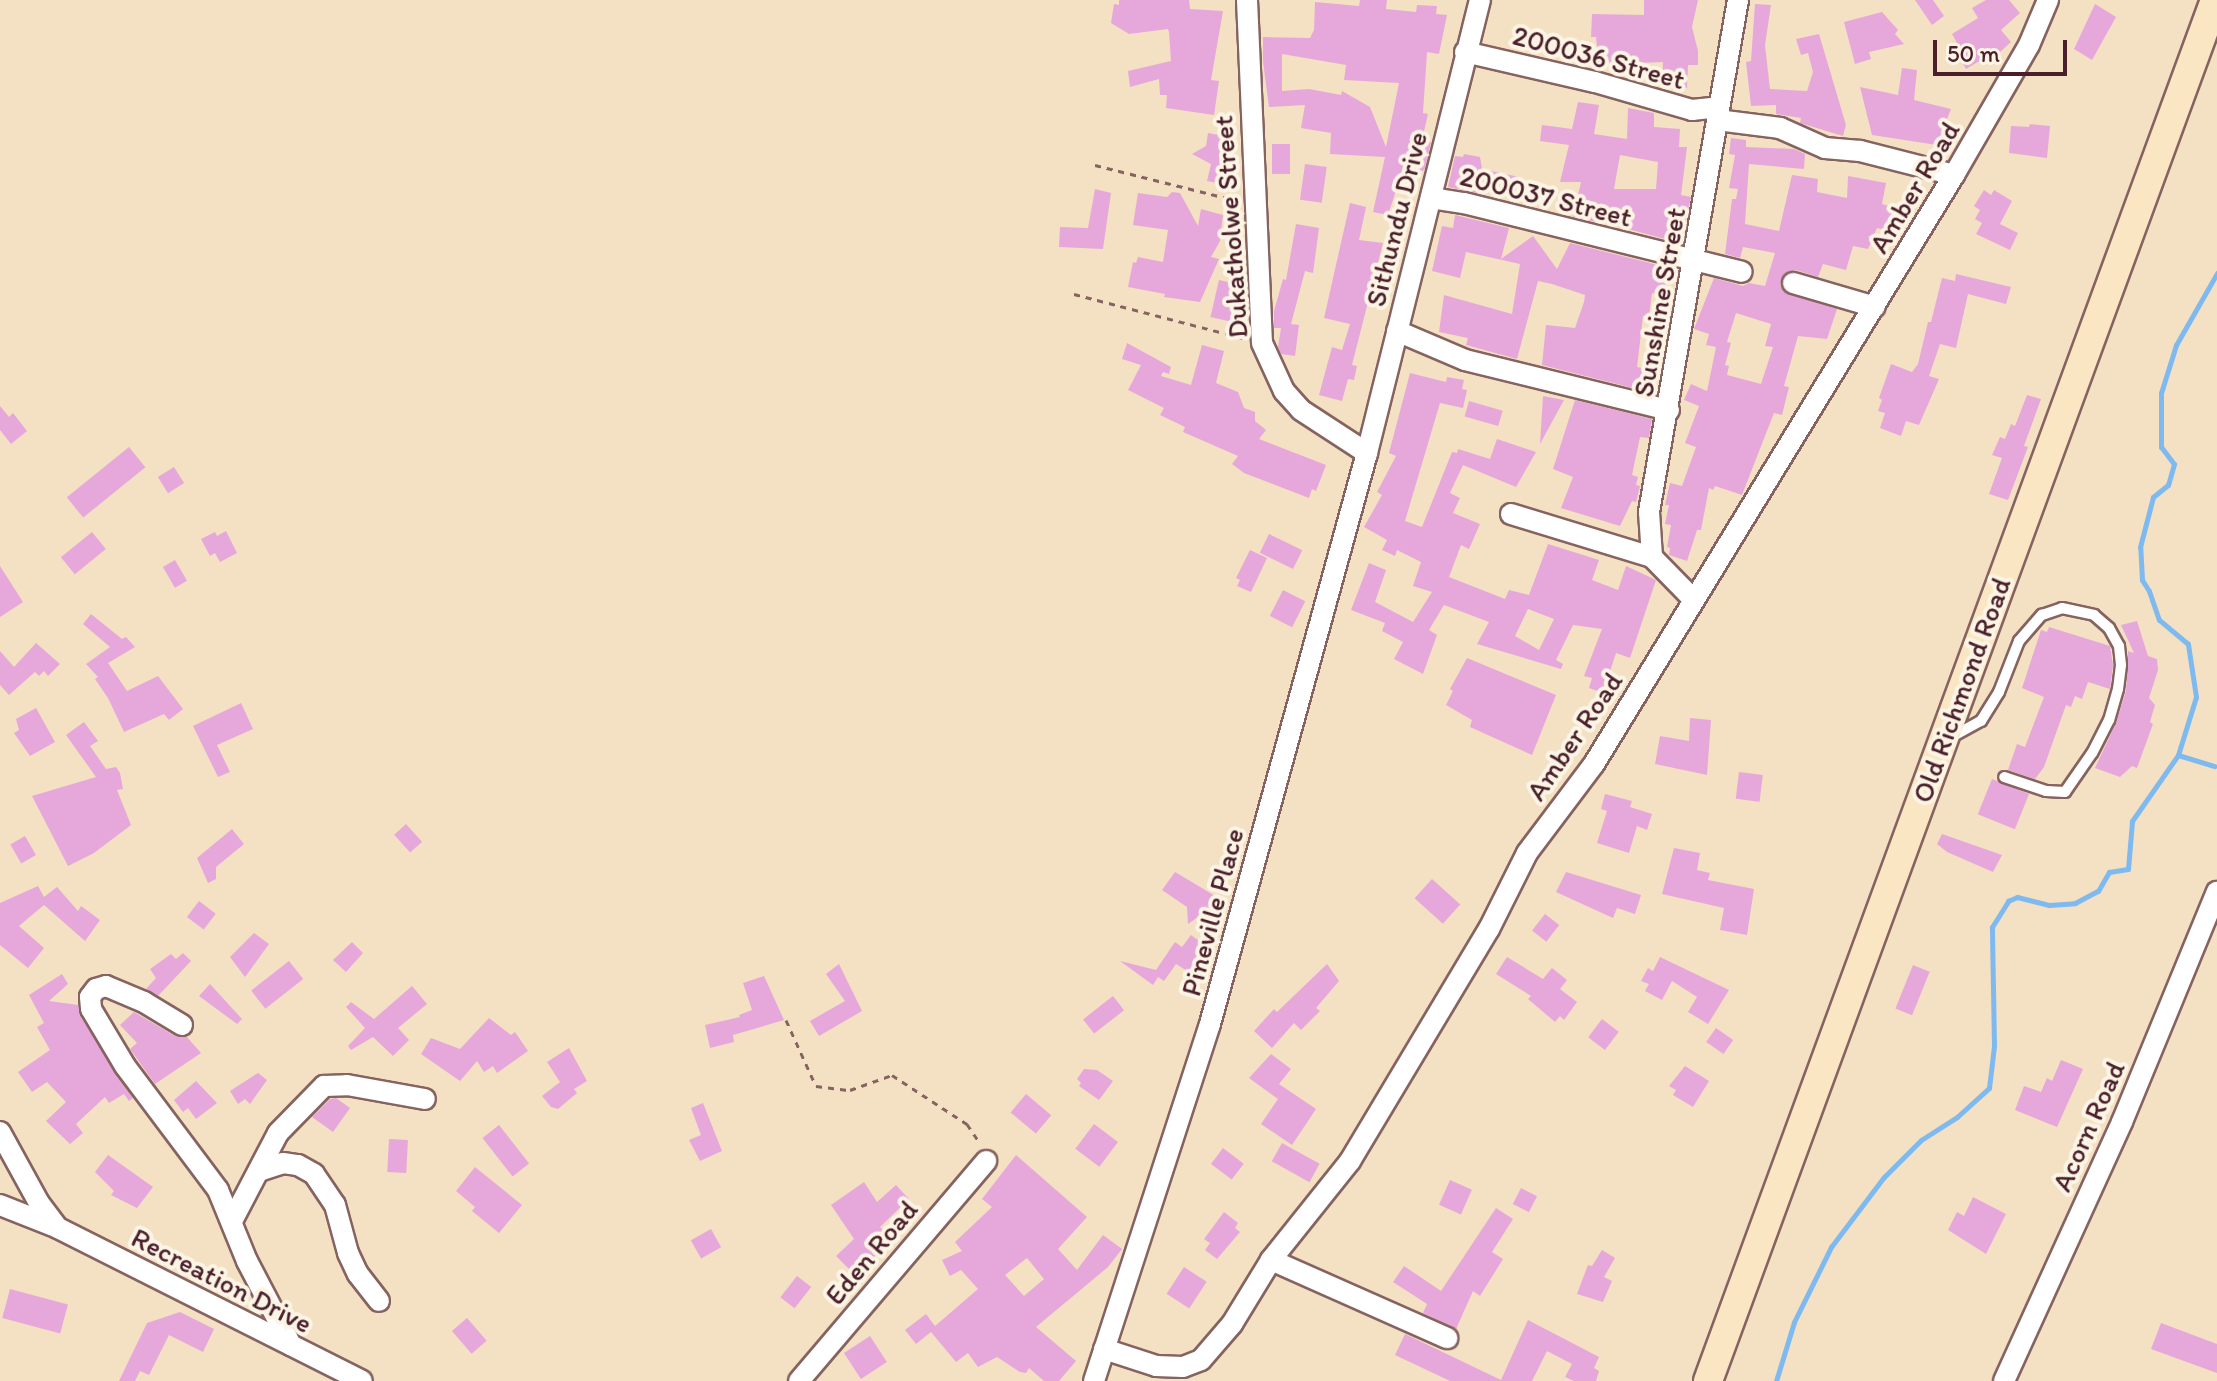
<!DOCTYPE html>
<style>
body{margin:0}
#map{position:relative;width:2217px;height:1381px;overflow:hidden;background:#f4e0c3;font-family:Itim,sans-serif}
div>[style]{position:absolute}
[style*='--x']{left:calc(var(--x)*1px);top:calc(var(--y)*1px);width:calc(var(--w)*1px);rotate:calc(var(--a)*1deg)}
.stream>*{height:5px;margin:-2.5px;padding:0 2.5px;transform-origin:2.5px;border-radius:2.5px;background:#7ebaf0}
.building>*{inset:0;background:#e6a8db;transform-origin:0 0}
.path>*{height:3px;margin-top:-1.5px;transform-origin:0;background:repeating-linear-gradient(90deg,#866360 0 6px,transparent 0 12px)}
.roads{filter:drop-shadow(2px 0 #866360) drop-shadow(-2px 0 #866360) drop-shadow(0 2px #866360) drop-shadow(0 -2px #866360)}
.lane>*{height:10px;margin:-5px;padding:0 5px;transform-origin:5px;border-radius:5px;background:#fff}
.street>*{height:20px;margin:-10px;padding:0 10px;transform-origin:10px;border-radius:10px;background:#fff}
.secondary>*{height:28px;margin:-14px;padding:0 14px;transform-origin:14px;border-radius:14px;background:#fbe6c3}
span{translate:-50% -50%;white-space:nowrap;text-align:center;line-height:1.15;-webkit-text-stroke:8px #fcf5e5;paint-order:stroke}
.street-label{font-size:28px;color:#4a1f2b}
.scale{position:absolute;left:1933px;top:40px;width:134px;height:36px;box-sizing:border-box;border:4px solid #4a1f2b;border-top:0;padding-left:10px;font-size:24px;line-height:28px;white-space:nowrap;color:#4a1f2b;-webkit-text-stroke:6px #fcf5e5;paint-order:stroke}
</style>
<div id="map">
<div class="stream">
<div style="--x:2178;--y:755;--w:38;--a:17"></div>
<div style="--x:1776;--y:1381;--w:62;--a:-73"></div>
<div style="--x:1794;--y:1322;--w:84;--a:-63.7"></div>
<div style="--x:1831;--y:1247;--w:88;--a:-52.9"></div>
<div style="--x:1884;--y:1177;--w:52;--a:-45"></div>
<div style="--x:1921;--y:1140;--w:43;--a:-32.6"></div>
<div style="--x:1957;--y:1117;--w:43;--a:-42.2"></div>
<div style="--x:1989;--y:1088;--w:42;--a:-83.2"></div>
<div style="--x:1994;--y:1046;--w:119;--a:-91"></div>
<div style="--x:1992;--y:927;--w:31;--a:-58"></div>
<div style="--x:2008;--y:901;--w:10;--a:-24"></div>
<div style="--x:2017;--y:897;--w:33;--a:14"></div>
<div style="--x:2049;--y:905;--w:26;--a:-4"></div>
<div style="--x:2075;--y:903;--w:26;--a:-28"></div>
<div style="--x:2098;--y:891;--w:22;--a:-60"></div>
<div style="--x:2109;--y:872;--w:19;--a:-9"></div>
<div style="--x:2128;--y:869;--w:48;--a:-85.2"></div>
<div style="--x:2132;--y:821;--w:80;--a:-55.1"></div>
<div style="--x:2178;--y:755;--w:61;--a:-72.8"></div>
<div style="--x:2196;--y:697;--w:54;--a:-98.6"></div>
<div style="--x:2188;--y:644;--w:38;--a:-140"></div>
<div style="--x:2159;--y:620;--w:31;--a:-109"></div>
<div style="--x:2149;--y:591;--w:13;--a:-122"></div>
<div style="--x:2142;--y:580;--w:33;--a:-93"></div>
<div style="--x:2140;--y:547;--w:52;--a:-75.4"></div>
<div style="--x:2153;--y:497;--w:19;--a:-39"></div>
<div style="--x:2168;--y:485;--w:22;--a:-74"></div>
<div style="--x:2174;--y:464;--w:21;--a:-127"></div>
<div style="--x:2161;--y:447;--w:54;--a:-90"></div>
<div style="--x:2161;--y:393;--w:50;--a:-72.6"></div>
<div style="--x:2176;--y:345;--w:83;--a:-60.3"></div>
</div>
<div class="building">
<div style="clip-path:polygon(1119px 0,1189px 0,1190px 9px,1223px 11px,1211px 80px,1219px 81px,1214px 115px,1166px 108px,1167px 95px,1160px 95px,1159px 79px,1130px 87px,1128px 71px,1171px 61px,1169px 32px,1168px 29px,1129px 34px,1111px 23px,1114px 4px,1119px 5px)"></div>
<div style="clip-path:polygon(evenodd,1360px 0,1387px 0,1386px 9px,1416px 12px,1417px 5px,1437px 6px,1436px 14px,1447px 15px,1439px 54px,1427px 52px,1423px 113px,1428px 114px,1422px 140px,1431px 142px,1425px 168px,1423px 171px,1404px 166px,1388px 215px,1373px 212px,1385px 157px,1330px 154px,1331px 133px,1301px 128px,1305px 105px,1269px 107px,1263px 62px,1263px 37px,1310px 38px,1314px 30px,1315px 2px,1359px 6px,1360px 0,1282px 54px,1346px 65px,1344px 80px,1399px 83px,1386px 147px,1370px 107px,1342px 91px,1341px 95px,1309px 89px,1282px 91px,1282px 54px)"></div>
<div style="clip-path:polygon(1644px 0,1698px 0,1692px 27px,1698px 51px,1698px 65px,1688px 65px,1687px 88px,1662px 87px,1663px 62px,1638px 63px,1638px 58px,1599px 64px,1596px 37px,1591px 37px,1592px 14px,1644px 15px)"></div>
<div style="clip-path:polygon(1915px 0,1933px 0,1944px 16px,1932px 25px)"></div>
<div style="clip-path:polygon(1986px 0,2009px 0,2020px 13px,2001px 30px,2011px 42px,2000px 52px,1998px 50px,1966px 69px,1952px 45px,1957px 43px,1952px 34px,1978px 18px,1972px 8px)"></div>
<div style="clip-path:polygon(1755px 4px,1771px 5px,1765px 45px,1770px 89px,1807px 91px,1813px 72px,1808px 53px,1801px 55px,1796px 39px,1819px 34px,1846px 125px,1843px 136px,1800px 123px,1801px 118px,1776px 114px,1776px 105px,1751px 106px,1746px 62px,1751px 61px)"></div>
<div style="clip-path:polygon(2095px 4px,2116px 17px,2092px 60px,2074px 49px)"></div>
<div style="clip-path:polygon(1882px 12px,1898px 30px,1895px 34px,1904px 44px,1869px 52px,1871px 59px,1855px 64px,1844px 22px)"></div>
<div style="clip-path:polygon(1902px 68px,1917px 70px,1914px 100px,1951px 109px,1937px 145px,1872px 135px,1860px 87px,1898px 95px)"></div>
<div style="clip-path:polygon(evenodd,1578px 102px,1599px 105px,1594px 134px,1627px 139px,1628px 108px,1654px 113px,1654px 127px,1680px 129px,1679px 147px,1687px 147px,1681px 195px,1691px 197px,1683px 232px,1672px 229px,1669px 240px,1628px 229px,1631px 213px,1599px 213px,1596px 222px,1573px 217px,1581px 182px,1560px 182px,1569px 145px,1540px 141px,1542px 125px,1572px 129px,1578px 102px,1620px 155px,1658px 162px,1656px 189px,1614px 189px,1620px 155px)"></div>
<div style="clip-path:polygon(2030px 124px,2050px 126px,2047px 158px,2009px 153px,2011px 126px,2029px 127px)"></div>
<div style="clip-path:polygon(1208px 133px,1224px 136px,1220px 154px,1229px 156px,1223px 184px,1207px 181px,1211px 164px,1192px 154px,1206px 146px)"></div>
<div style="clip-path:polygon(evenodd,1731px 138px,1746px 140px,1746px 147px,1794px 149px,1805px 154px,1804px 169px,1749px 164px,1745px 224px,1779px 231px,1792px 175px,1818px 179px,1817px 192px,1847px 198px,1848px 176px,1886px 183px,1882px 204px,1893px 207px,1891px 217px,1901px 219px,1898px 233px,1877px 228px,1868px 249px,1853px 246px,1846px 270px,1823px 264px,1818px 277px,1796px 270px,1784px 274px,1780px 285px,1784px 292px,1837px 309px,1827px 339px,1798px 336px,1784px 386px,1789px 387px,1782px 415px,1774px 413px,1742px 495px,1715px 486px,1713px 490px,1709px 488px,1701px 530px,1697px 530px,1687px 561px,1669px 555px,1670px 548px,1667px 547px,1671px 525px,1665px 524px,1669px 505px,1665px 505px,1670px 483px,1682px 486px,1696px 447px,1685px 443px,1699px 406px,1684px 400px,1691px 384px,1707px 391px,1716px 347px,1706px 345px,1709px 334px,1694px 329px,1714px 278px,1743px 286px,1749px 283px,1765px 286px,1775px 253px,1743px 247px,1740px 258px,1725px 254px,1732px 199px,1736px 199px,1738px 189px,1729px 188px,1735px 155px,1729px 154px,1731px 138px,1736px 313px,1771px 324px,1765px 346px,1773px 347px,1761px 384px,1727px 375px,1729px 366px,1725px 365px,1731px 343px,1727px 342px,1736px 313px)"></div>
<div style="left:1272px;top:144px;width:18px;height:30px"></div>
<div style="clip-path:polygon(1464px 154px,1480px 157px,1482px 169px,1519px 177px,1516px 192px,1479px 184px,1477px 193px,1448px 187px,1455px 156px,1463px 157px)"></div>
<div style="left:1305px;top:164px;width:22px;height:36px;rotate:8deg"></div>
<div style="clip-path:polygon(1095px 189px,1111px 193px,1103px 249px,1059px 247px,1060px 227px,1088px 228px)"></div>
<div style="clip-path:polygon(1984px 190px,1991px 195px,1994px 190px,2012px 201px,2000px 224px,2018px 233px,2010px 250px,1976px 234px,1982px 223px,1975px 219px,1980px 210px,1974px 206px)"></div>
<div style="clip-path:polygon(1172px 192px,1180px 193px,1198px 226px,1201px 209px,1223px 215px,1220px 241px,1211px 257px,1219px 259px,1200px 302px,1164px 297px,1165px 294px,1128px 287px,1133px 262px,1136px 263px,1138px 257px,1163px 262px,1168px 230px,1133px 225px,1138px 193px,1167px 197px)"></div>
<div style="clip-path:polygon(1350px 203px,1366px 207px,1359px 240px,1383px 243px,1352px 365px,1357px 366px,1354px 380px,1348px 379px,1342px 401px,1319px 395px,1332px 347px,1342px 350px,1350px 324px,1324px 318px)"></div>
<div style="clip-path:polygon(1455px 215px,1509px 228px,1501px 259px,1533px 236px,1557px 269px,1570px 243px,1662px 266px,1660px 281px,1666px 283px,1662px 296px,1652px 293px,1649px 316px,1643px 316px,1638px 359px,1637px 367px,1652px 370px,1649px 385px,1634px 382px,1633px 388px,1542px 365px,1546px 325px,1575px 328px,1584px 302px,1585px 295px,1552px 284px,1538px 281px,1517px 359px,1466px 345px,1468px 338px,1439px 332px,1444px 295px,1512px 314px,1520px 264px,1466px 252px,1460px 278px,1432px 271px,1442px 226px,1453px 228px)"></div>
<div style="clip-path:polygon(1296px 224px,1319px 228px,1313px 273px,1305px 271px,1291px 324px,1299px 325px,1295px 356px,1281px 354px,1278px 347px,1281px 328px,1274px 328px,1274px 311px,1283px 279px,1286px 280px)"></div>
<div style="clip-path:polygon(1956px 274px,2011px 287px,2006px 304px,1968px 294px,1956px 348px,1940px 344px,1929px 376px,1939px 379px,1919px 425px,1906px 421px,1901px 436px,1880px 428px,1885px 413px,1878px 411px,1882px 400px,1879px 398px,1891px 364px,1912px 372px,1918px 364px,1928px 322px,1931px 322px,1942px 278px,1955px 281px)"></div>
<div style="left:1219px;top:280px;width:26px;height:38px;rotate:13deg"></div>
<div style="clip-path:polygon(1127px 343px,1171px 367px,1169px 374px,1163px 372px,1161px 376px,1191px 385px,1202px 345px,1224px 351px,1216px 383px,1238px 392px,1244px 408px,1255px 412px,1255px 421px,1266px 430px,1259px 439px,1326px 465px,1316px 491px,1312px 489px,1309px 498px,1244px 473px,1232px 464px,1238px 456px,1183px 432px,1185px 427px,1160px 415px,1164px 408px,1128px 390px,1141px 365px,1122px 359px)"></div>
<div style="clip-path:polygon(evenodd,1410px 373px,1446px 382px,1447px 377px,1464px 380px,1462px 389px,1467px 390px,1463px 408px,1440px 403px,1405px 521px,1422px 527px,1452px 452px,1457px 453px,1458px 449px,1490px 459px,1497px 439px,1536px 452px,1516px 487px,1463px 465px,1450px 493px,1460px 498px,1453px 513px,1480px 524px,1469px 549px,1461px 545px,1449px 577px,1505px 599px,1509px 590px,1529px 595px,1548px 544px,1599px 560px,1592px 580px,1618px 590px,1626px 566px,1656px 580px,1630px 658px,1616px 653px,1603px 693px,1589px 688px,1592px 678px,1584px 676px,1602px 629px,1573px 625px,1556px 660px,1563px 664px,1561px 669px,1477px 644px,1489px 622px,1444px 605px,1429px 630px,1437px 635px,1423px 674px,1394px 659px,1403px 642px,1382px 631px,1385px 623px,1351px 610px,1369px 563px,1386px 570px,1375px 602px,1413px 622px,1432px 592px,1413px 586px,1421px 562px,1397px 550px,1395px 556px,1382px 550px,1387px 540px,1364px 527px,1382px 495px,1377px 492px,1396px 456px,1389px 453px,1410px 373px,1528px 609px,1554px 619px,1539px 650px,1515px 636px,1528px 609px)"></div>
<div style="clip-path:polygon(2027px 395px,2041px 399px,2024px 446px,2028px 447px,2008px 500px,1989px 494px,2002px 458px,1992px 455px,2000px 437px,2005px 439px,2011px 424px,2015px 426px)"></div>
<div style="clip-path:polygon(1543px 396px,1564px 400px,1540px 444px)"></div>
<div style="clip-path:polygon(1575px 400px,1652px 419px,1649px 438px,1640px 437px,1632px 475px,1638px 477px,1636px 485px,1640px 486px,1636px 502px,1632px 501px,1620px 526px,1561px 508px,1573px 477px,1553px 469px)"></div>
<div style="left:1469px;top:401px;width:35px;height:16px;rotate:16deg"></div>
<div style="clip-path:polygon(0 406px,9px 417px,13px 413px,27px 431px,11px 444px,0 430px)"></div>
<div style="left:129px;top:447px;width:26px;height:80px;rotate:51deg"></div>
<div style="left:174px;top:467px;width:19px;height:19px;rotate:58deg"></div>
<div style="clip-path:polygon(226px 531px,237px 553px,220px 562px,215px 553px,210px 556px,201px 539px,215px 532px,217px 536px)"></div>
<div style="left:92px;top:532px;width:22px;height:40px;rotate:51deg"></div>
<div style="left:1269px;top:534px;width:37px;height:21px;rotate:26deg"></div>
<div style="clip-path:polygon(1250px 550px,1267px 558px,1251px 592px,1237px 586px,1240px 580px,1236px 578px)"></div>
<div style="left:175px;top:560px;width:24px;height:14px;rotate:60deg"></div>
<div style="clip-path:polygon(0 566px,23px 602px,0 617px)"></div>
<div style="left:1283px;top:590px;width:25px;height:29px;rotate:27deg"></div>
<div style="clip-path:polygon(91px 614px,122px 639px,126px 637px,135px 647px,108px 663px,127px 691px,158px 676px,183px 709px,169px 720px,164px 714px,124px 732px,108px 698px,95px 679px,98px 677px,86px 664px,110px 647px,83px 624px)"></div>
<div style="clip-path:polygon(2137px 621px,2148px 656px,2157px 659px,2158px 670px,2149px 698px,2155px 705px,2150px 722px,2153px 724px,2137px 768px,2132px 766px,2120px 777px,2095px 768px,2116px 723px,2126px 691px,2128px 651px,2134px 653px,2121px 625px)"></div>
<div style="clip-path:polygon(2049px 627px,2110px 646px,2113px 665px,2110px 689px,2088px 682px,2082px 699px,2075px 696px,2071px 707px,2066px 705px,2044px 767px,2035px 779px,2008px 770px,2017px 744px,2025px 747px,2044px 697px,2022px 688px,2041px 630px,2047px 632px)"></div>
<div style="clip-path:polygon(36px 643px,60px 664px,48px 676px,44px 671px,39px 676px,35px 672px,9px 695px,0 685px,0 651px,14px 667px)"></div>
<div style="clip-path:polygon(1467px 658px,1556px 695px,1532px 755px,1470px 727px,1472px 720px,1446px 705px,1453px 691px,1450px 689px)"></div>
<div style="clip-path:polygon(241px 703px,253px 729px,217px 745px,230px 772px,218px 777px,193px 726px)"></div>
<div style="clip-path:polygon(36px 708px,55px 742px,30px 756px,14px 733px,19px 730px,16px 719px)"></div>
<div style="clip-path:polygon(1690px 718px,1711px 720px,1707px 775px,1655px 764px,1660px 736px,1689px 741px)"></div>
<div style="clip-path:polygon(84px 722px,98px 741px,90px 746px,106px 769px,116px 767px,120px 773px,123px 789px,117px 790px,131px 825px,94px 853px,68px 866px,32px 796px,96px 777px,66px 735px)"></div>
<div style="left:1739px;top:772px;width:24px;height:27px;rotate:7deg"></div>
<div style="left:1992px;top:779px;width:40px;height:38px;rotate:22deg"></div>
<div style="clip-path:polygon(1605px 794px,1632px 801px,1630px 807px,1652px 814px,1647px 830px,1637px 826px,1629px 853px,1597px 843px,1607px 811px,1601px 809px)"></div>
<div style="left:406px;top:824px;width:24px;height:16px;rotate:48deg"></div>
<div style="clip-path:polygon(232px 829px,244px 844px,216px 867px,216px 879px,208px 883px,197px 858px)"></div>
<div style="clip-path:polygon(1942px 834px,2002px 855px,1993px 872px,1947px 852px,1937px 844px)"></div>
<div style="left:25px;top:836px;width:22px;height:17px;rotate:60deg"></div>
<div style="clip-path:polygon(1674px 848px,1700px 853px,1697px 870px,1710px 873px,1708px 880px,1754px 889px,1747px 935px,1720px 930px,1724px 908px,1662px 894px)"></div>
<div style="clip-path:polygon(1175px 872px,1222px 900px,1211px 916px,1205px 912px,1188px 924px,1187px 907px,1162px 890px)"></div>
<div style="clip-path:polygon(1566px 872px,1641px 895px,1635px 914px,1617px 908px,1613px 918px,1556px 892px)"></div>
<div style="left:1432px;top:879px;width:38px;height:26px;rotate:42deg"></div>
<div style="clip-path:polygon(38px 886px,44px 897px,57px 887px,78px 911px,81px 906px,100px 920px,85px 941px,44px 905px,19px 926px,44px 948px,28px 968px,0 945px,0 903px)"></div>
<div style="left:199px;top:901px;width:21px;height:20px;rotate:37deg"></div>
<div style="left:1545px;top:914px;width:18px;height:21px;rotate:38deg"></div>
<div style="clip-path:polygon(254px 933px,269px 944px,245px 977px,230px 957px)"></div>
<div style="clip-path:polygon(1191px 935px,1206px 946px,1189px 972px,1176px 964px,1164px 981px,1158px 977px,1153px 985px,1120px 961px,1156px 970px,1175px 942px,1182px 947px)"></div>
<div style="clip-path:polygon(352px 942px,363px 953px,346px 972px,333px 960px)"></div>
<div style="clip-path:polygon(183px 953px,191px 961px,158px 996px,146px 989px,156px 978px,150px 969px,171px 954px,176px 959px)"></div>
<div style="clip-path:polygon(1507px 957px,1543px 979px,1552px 968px,1567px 980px,1560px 989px,1577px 1002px,1564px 1020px,1560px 1016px,1555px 1022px,1528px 999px,1531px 996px,1496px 974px)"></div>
<div style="clip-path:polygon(1660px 957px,1729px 990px,1708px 1024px,1688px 1012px,1697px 997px,1672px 981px,1662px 1000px,1645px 991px,1649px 984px,1641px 981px,1648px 968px,1653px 971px)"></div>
<div style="left:289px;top:961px;width:23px;height:48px;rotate:52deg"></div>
<div style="clip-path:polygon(839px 964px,862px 1011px,819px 1036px,810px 1021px,845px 1001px,826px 974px)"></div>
<div style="clip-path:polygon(1327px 964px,1339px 981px,1316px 1008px,1320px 1011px,1301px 1030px,1294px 1023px,1272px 1048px,1254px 1031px,1274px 1009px,1277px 1012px)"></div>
<div style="left:1913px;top:965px;width:18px;height:47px;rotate:22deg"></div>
<div style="clip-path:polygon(62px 974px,68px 984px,49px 1001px,78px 1005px,80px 1016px,133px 1098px,129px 1101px,124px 1094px,109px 1103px,105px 1097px,76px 1124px,83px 1133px,70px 1144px,46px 1121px,66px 1102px,47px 1082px,32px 1092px,18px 1072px,50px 1050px,37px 1027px,44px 1023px,29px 995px)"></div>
<div style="clip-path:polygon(764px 976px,784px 1020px,733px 1035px,734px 1042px,710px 1048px,705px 1025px,740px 1017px,739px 1015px,752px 1010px,743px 983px)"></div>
<div style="clip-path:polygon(210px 984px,242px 1019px,237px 1024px,199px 996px)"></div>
<div style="clip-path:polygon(412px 986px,427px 1004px,398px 1028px,409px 1040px,393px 1056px,373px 1037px,351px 1050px,348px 1046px,365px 1028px,346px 1007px,351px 1002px,374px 1019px)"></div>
<div style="left:1113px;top:996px;width:18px;height:38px;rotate:52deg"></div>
<div style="clip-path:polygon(134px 1012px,175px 1036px,187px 1037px,201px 1053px,155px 1084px,130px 1049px,137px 1043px,120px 1025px)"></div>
<div style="clip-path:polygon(489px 1018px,511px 1035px,515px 1032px,528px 1051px,497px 1073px,493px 1066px,484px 1072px,477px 1061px,460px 1081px,421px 1054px,431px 1038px,460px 1049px)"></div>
<div style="left:1602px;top:1019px;width:21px;height:23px;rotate:37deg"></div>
<div style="left:1716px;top:1028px;width:21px;height:17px;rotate:35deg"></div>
<div style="clip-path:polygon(569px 1048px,587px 1081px,574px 1089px,577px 1093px,558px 1109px,551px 1107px,542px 1096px,560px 1082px,547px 1062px)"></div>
<div style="clip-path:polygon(1271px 1054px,1291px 1069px,1279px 1084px,1316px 1109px,1292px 1145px,1261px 1124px,1278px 1099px,1249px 1078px)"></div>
<div style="clip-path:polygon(2061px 1060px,2083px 1069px,2057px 1127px,2015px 1110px,2024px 1086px,2041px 1092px,2047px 1078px,2052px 1081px)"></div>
<div style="clip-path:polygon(1685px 1066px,1709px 1081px,1693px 1107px,1673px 1095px,1676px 1090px,1669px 1086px)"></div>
<div style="clip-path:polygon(1084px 1069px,1097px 1070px,1113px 1081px,1099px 1100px,1079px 1086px,1081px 1083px,1077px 1079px)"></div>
<div style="clip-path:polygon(258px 1073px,267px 1080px,250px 1104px,245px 1099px,238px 1104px,230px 1091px)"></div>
<div style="clip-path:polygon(196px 1081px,217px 1103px,196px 1119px,188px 1108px,183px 1112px,174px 1100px)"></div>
<div style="left:1026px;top:1094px;width:33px;height:24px;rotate:40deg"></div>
<div style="clip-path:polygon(336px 1098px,350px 1108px,333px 1132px,312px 1117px,330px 1099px)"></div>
<div style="clip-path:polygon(703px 1103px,722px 1151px,700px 1161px,689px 1140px,701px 1135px,691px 1108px)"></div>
<div style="left:1094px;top:1124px;width:30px;height:31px;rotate:37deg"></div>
<div style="left:499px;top:1125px;width:49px;height:21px;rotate:52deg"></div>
<div style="left:389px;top:1139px;width:19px;height:33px;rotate:3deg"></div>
<div style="left:1282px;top:1143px;width:43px;height:21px;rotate:29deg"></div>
<div style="left:1223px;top:1148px;width:26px;height:20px;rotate:37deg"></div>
<div style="clip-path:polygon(108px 1155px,153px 1187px,137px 1208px,111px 1195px,114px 1191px,95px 1172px)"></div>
<div style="clip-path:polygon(evenodd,1016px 1155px,1087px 1217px,1058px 1249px,1077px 1270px,1103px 1235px,1122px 1249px,1108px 1267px,1036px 1327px,1076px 1361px,1059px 1381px,1044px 1381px,1029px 1368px,1026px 1373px,1020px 1372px,997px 1357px,978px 1367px,968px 1353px,956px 1362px,931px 1332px,916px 1344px,905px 1330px,926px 1314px,935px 1326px,978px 1289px,961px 1270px,950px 1276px,942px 1260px,962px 1251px,955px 1242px,992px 1207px,982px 1199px,1016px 1155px,1027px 1258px,1044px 1279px,1024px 1296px,1005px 1275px,1027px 1258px)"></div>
<div style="clip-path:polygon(475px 1167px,522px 1205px,499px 1233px,472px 1211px,475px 1207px,456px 1191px)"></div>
<div style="left:1450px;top:1180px;width:24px;height:27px;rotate:24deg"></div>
<div style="clip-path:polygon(864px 1182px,877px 1202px,896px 1185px,909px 1199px,880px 1227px,893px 1239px,855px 1275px,836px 1256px,854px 1239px,831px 1205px)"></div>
<div style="left:1521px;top:1188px;width:18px;height:18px;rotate:27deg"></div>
<div style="clip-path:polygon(1973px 1197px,2006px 1214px,1986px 1254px,1948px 1230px,1957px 1212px,1964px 1216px)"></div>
<div style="clip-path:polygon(1496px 1208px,1513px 1219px,1492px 1252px,1503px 1259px,1480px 1296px,1473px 1291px,1456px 1329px,1423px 1313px,1427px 1304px,1393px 1282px,1404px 1266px,1441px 1291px)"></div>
<div style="clip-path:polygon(1224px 1212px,1238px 1223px,1235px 1228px,1240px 1232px,1217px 1259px,1205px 1250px,1210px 1243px,1204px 1239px)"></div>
<div style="left:711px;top:1229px;width:21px;height:23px;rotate:61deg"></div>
<div style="clip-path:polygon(1602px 1250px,1615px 1258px,1604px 1277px,1612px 1281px,1603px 1302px,1577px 1294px,1588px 1265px,1592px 1266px)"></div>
<div style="left:1184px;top:1267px;width:27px;height:32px;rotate:33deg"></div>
<div style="left:797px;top:1276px;width:18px;height:27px;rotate:38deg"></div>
<div style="left:10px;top:1289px;width:60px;height:30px;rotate:15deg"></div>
<div style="clip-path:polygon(180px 1312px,214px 1329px,203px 1352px,169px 1335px,149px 1375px,140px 1371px,135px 1381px,119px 1381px,147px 1323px)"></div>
<div style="left:467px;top:1318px;width:30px;height:20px;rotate:49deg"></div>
<div style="clip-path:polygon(1528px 1320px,1599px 1357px,1594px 1368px,1599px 1371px,1596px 1381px,1574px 1381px,1565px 1377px,1572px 1364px,1547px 1351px,1532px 1381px,1450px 1381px,1395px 1355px,1405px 1334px,1501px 1380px)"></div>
<div style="clip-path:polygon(2161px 1323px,2217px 1344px,2217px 1373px,2151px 1349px)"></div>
<div style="left:870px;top:1336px;width:31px;height:31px;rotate:57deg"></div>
</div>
<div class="path">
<div style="--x:1095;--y:165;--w:147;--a:14.1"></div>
<div style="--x:1074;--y:294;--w:175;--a:14.6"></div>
<div style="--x:786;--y:1020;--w:72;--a:65.6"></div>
<div style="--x:816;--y:1086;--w:34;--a:7"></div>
<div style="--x:850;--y:1090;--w:45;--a:-19.7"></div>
<div style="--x:892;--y:1075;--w:90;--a:33.2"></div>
<div style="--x:967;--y:1124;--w:22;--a:56"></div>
</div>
<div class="roads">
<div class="lane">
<div style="--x:1948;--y:739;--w:38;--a:-29"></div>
<div style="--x:1981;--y:721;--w:34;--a:-58"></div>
<div style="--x:1999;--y:692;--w:55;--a:-68.6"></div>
<div style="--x:2019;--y:641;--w:35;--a:-49"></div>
<div style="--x:2042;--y:615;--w:21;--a:-19"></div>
<div style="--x:2062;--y:608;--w:33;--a:12"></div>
<div style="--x:2094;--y:615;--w:20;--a:41"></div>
<div style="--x:2109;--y:628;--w:21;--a:61"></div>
<div style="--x:2119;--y:646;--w:19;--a:84"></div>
<div style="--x:2121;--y:665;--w:24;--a:97"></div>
<div style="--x:2118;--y:689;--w:32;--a:106"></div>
<div style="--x:2109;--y:720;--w:37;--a:117"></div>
<div style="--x:2092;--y:753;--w:47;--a:124.7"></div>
<div style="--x:2065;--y:792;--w:19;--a:-177"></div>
<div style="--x:2046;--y:791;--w:44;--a:-161.6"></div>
</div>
<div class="street">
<div style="--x:1247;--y:0;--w:343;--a:87.5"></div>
<div style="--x:1262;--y:343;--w:53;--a:65.4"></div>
<div style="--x:1284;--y:391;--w:25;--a:48"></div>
<div style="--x:1301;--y:410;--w:79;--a:33.1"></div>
<div style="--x:1465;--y:52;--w:133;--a:13"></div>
<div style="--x:1595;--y:82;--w:101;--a:16.1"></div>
<div style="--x:1692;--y:110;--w:27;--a:-6"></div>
<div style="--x:1717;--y:120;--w:64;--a:7.2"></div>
<div style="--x:1780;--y:128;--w:49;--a:24"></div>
<div style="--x:1825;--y:148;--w:35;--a:5"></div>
<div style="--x:1860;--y:151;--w:97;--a:14.3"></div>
<div style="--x:1431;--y:198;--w:33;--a:9"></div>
<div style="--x:1464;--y:203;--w:286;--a:13.9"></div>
<div style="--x:1793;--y:283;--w:85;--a:16.3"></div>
<div style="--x:1397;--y:331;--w:74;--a:23.1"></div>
<div style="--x:1465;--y:360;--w:210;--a:13.8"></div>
<div style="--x:1511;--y:514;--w:147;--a:17"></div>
<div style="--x:1692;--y:598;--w:57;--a:-134.3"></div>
<div style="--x:1652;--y:557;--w:45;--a:-93.8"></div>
<div style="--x:1649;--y:512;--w:520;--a:-80.14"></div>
<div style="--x:182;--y:1025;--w:44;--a:-148.8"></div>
<div style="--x:144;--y:1002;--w:41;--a:-157.2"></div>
<div style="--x:106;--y:986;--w:10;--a:163"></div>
<div style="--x:96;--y:989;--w:10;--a:127"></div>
<div style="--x:90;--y:997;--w:12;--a:85"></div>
<div style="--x:91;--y:1009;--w:66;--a:59.2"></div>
<div style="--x:125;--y:1066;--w:155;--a:53.1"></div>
<div style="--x:218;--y:1190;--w:77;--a:67.8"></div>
<div style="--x:247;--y:1261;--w:95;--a:62.4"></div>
<div style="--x:0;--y:1132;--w:81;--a:61.2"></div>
<div style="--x:39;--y:1203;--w:31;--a:53"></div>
<div style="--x:259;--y:1171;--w:25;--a:-18"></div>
<div style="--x:283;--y:1163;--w:15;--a:8"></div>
<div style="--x:298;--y:1165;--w:18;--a:29"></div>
<div style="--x:314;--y:1174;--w:37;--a:56"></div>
<div style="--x:335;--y:1205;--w:50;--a:74.8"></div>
<div style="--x:348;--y:1253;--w:23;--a:65"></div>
<div style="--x:358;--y:1274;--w:34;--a:52"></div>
<div style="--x:0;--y:1205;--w:62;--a:21.6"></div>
<div style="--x:58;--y:1228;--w:340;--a:26.7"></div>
<div style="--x:232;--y:1221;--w:99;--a:-62.4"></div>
<div style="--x:278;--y:1133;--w:66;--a:-45.6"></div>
<div style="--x:324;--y:1086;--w:23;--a:-2"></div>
<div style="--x:347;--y:1085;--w:79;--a:10.2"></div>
<div style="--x:1271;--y:1260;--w:193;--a:23.9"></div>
<div style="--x:1104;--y:1349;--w:55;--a:18.1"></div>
<div style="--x:1156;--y:1366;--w:27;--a:2"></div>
<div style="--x:1183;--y:1367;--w:19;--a:-21"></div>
<div style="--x:1201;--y:1360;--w:48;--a:-49.3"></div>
<div style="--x:1232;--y:1324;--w:75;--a:-58.6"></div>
<div style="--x:1271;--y:1260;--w:127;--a:-51.4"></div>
<div style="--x:1350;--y:1161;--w:270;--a:-59.1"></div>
<div style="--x:1489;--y:929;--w:85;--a:-63.4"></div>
<div style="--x:1527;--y:853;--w:111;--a:-53"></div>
<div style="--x:1594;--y:764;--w:690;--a:-58.57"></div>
<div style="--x:1954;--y:175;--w:150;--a:-60"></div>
<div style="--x:2029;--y:45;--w:49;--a:-67.1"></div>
<div style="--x:799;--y:1381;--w:289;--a:-49.6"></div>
<div style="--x:1094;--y:1381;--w:375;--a:-72"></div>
<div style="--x:1210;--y:1024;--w:592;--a:-74.63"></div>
<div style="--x:1367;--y:453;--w:467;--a:-76"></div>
<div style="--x:2004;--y:1381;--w:285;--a:-65.5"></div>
<div style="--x:2122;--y:1122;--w:249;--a:-67.6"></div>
</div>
<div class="secondary">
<div style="--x:1708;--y:1381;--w:1471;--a:-69.84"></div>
</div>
</div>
<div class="street-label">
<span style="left:1599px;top:57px;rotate:15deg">200036 Street</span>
<span style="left:1914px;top:187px;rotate:-59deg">Amber Road</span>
<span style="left:1546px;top:196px;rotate:14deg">200037 Street</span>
<span style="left:1396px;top:219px;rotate:-76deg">Sithundu Drive</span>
<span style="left:1230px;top:227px;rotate:-94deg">Dukatholwe Street</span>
<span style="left:1659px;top:302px;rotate:-80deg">Sunshine Street</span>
<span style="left:1961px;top:690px;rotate:-70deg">Old Richmond Road</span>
<span style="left:1574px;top:736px;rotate:-56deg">Amber Road</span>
<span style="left:1212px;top:912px;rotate:-75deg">Pineville Place</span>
<span style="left:2088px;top:1126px;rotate:-66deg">Acorn Road</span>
<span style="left:871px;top:1252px;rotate:-50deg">Eden Road</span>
<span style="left:222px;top:1280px;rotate:27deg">Recreation Drive</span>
</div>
<div class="scale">50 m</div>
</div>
